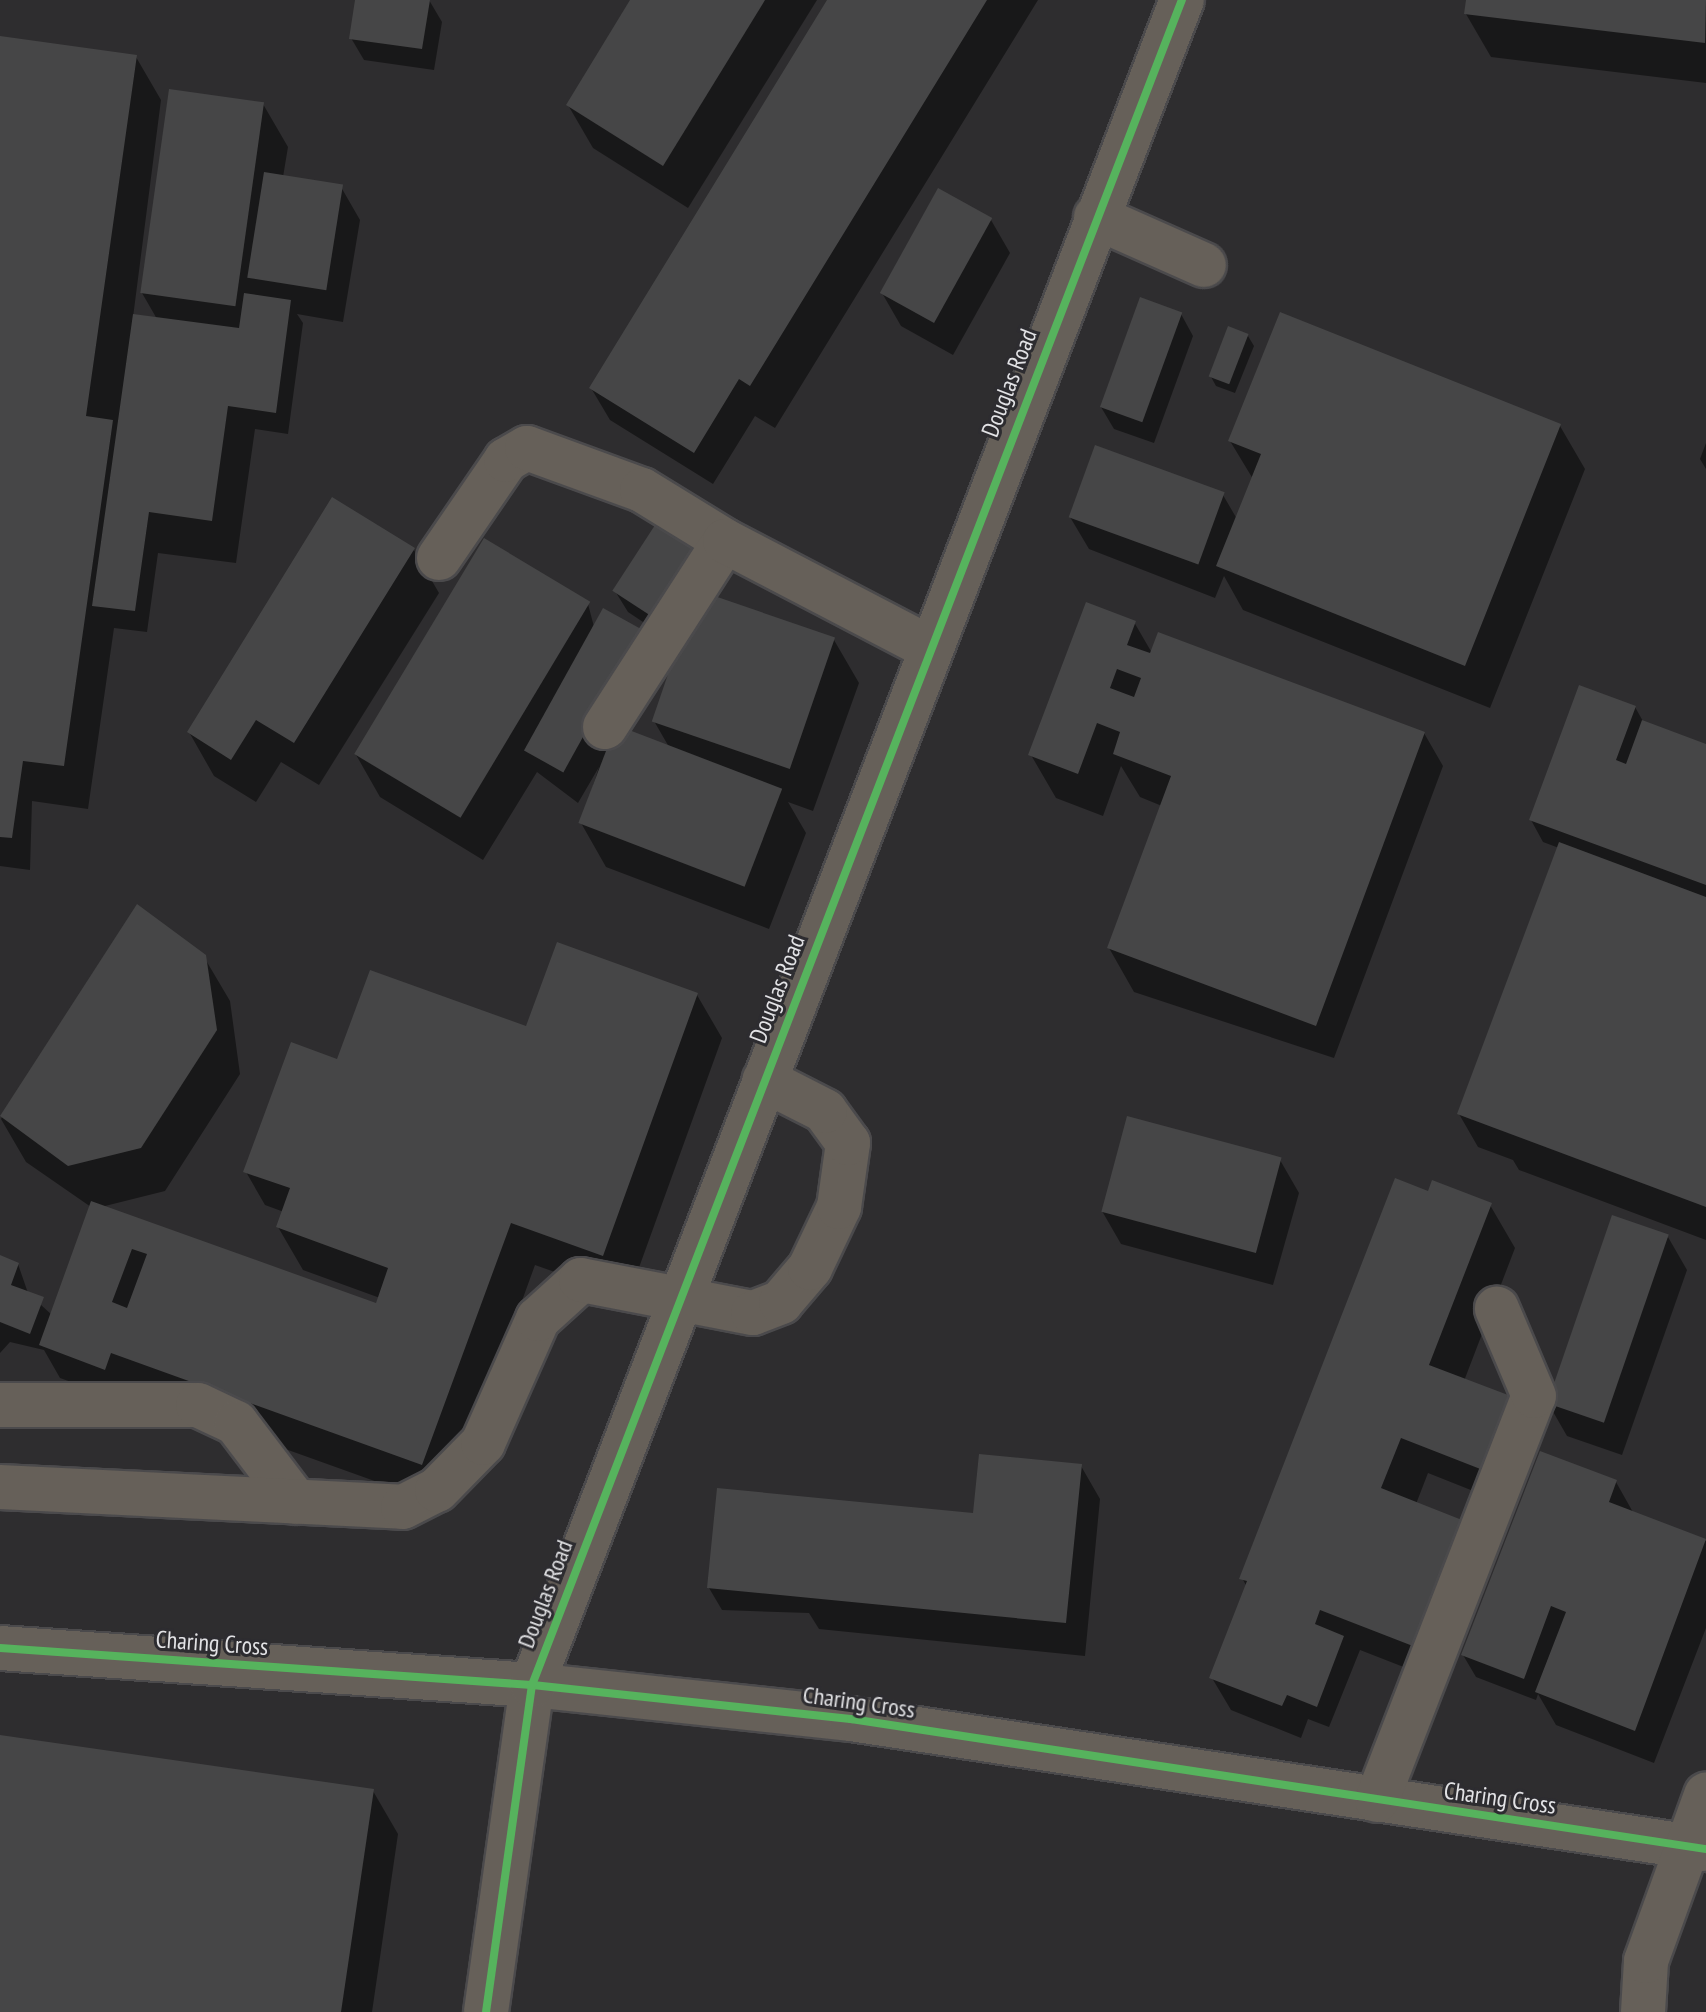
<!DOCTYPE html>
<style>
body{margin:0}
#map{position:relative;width:1706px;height:2012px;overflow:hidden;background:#2e2d2f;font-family:"PT Sans Narrow",sans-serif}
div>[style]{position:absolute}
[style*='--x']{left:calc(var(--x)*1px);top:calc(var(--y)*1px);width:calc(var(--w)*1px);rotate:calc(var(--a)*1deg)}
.shadow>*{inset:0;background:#0007}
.building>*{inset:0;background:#464647;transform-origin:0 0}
.roads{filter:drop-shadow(2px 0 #4b4a4c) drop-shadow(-2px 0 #4b4a4c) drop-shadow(0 2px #4b4a4c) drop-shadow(0 -2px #4b4a4c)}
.minor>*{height:44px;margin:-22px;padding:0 22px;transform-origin:22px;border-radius:22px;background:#666059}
.cycleway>*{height:8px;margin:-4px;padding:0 4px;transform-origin:4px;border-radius:4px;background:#56b35d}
span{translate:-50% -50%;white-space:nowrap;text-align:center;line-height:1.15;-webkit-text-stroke:6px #2d2c30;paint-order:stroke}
.street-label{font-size:24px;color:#e2e2e5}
</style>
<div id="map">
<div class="shadow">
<div style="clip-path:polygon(357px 0,429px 0,442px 22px,434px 70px,364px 60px,351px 38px)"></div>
<div style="clip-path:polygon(633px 0,817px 0,688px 208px,593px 148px,568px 105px)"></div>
<div style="clip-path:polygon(829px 0,1038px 0,775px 428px,755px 416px,713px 484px,610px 420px,591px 388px)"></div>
<div style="clip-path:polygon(1468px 0,1706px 0,1706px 83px,1491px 57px,1466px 14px)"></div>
<div style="clip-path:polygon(0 38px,136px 57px,161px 100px,118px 434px,157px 319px,142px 293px,263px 104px,288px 147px,283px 177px,341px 187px,360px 220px,343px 322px,297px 314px,303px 323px,288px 434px,255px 429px,236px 563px,158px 553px,147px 632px,114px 628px,88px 809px,32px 801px,30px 870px,0 866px)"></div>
<div style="clip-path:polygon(991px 220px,1010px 253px,953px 355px,901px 326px,882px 293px)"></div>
<div style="clip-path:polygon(1181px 314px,1193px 336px,1154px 443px,1114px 429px,1101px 407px)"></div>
<div style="clip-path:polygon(1248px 336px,1254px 346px,1235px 393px,1216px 386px,1210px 375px)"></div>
<div style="clip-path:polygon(1560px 426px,1585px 469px,1490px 708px,1243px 610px,1224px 576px,1215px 598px,1089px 549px,1070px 517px,1223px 495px,1237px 519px,1253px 479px,1230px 441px)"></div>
<div style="clip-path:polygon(1706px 443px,1706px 469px,1700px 459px)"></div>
<div style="clip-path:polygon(414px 550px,439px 593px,319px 785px,281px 762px,256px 802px,214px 776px,189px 732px)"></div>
<div style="clip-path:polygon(615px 591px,700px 593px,834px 640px,859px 683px,813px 811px,788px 802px,806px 833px,769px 929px,606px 867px,581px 823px,599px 767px,578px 803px,537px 772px,483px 860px,380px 797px,355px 753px,588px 604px,621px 729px,669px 747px,654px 721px,694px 606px,670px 640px,628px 612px)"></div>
<div style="clip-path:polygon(1134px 622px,1152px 653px,1424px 733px,1443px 766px,1334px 1058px,1134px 992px,1109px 948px,1162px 806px,1140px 797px,1121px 766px,1103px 816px,1056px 798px,1031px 755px)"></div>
<div style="clip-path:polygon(1635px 707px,1644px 723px,1706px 746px,1706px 1240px,1519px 1170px,1513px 1160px,1478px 1147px,1459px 1114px,1559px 848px,1543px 842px,1531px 820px)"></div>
<div style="clip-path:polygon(137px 907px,204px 957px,230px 1001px,240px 1074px,165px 1191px,101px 1207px,377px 1306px,380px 1298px,303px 1270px,278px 1227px,284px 1212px,265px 1205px,246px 1172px,339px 1061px,697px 995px,722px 1038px,628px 1298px,535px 1265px,447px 1507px,138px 1396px,131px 1383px,124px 1401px,60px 1378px,44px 1350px,10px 1342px,0 1353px,0 1257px,18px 1264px,28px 1293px,52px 1315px,91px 1207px,26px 1162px,1px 1119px)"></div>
<div style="clip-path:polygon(1280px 1160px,1299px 1193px,1273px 1285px,1121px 1244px,1102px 1211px)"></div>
<div style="clip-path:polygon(1428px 1193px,1490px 1205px,1515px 1248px,1464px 1381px,1506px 1504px,1428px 1473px,1416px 1504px,1437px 1680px,1360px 1650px,1329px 1727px,1308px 1719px,1301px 1738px,1231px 1710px,1212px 1678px,1247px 1587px,1242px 1578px)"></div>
<div style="clip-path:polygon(1668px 1237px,1687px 1270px,1622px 1455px,1567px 1436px,1548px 1403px)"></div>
<div style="clip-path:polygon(1081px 1466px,1100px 1499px,1085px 1656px,819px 1629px,809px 1613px,722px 1610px,709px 1588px,975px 1516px)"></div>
<div style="clip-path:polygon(1616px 1482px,1634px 1514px,1706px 1541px,1706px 1628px,1654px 1763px,1556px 1725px,1538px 1694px,1536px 1700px,1476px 1677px,1463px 1655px)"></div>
<div style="clip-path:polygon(0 1737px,373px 1791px,398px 1834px,372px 2012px,0 2012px)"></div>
</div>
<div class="building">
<div style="clip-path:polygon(355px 0,430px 0,422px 49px,349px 39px)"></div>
<div style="clip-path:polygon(630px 0,765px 0,663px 166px,566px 105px)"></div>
<div style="clip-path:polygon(827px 0,987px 0,750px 386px,739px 379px,694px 453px,589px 388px)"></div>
<div style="clip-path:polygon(1466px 0,1706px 0,1705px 43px,1464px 14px)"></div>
<div style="clip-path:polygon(0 36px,137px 55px,86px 416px,113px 420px,64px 766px,23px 761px,12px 838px,0 837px)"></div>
<div style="left:169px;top:89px;width:96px;height:206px;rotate:8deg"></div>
<div style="left:264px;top:172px;width:80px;height:107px;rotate:9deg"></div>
<div style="left:938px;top:188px;width:62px;height:120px;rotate:29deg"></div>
<div style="clip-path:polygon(244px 293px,291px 300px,276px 413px,228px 406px,212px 521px,149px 512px,135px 611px,92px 606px,133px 314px,239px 328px)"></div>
<div style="left:1140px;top:297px;width:45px;height:117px;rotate:20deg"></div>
<div style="clip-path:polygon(1280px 312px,1561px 424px,1465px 666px,1216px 566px,1261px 454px,1228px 441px)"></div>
<div style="left:1228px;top:326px;width:22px;height:54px;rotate:21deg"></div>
<div style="left:1095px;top:445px;width:138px;height:77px;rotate:20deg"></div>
<div style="clip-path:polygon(332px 497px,415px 548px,294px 743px,256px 720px,231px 760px,187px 732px)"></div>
<div style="left:657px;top:522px;width:54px;height:82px;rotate:33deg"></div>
<div style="left:484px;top:538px;width:124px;height:252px;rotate:31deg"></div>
<div style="left:697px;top:590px;width:146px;height:139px;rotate:19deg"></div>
<div style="clip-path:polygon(evenodd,1086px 602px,1136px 621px,1127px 645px,1150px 653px,1158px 632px,1425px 732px,1316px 1026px,1107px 948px,1171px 776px,1113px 754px,1120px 732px,1097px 723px,1078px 774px,1028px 755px,1086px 602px,1117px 669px,1141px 678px,1134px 697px,1110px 688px,1117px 669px)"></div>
<div style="left:603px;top:608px;width:45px;height:163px;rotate:29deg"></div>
<div style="clip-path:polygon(1579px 685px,1636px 706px,1616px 760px,1626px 764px,1642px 720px,1706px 744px,1706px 885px,1529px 820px)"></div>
<div style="left:616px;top:725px;width:178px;height:105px;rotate:21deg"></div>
<div style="clip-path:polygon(1559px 842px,1706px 897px,1706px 1207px,1457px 1114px)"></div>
<div style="clip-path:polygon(137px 904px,206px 955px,217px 1030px,141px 1148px,68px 1166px,0 1116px)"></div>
<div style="clip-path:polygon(evenodd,557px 942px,698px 993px,603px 1256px,511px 1223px,422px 1465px,111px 1353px,105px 1370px,39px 1345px,91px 1201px,376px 1303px,388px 1268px,276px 1227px,290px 1188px,243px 1172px,291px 1042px,337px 1059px,370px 970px,526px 1026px,557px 942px,132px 1249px,147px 1254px,127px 1308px,112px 1302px,132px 1249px)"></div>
<div style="left:1127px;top:1116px;width:160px;height:99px;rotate:15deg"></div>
<div style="clip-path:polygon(1395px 1178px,1428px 1191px,1432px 1180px,1492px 1203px,1429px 1365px,1516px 1398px,1488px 1472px,1401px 1438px,1381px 1488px,1467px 1522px,1418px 1648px,1320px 1610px,1315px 1624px,1344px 1636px,1317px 1707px,1287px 1695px,1282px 1706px,1209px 1678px,1247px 1581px,1239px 1579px)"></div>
<div style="left:1612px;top:1215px;width:60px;height:199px;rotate:19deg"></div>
<div style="clip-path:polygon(0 1255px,19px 1263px,11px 1285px,44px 1297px,30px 1334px,0 1322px)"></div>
<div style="clip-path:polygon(1540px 1451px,1617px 1480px,1609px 1502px,1706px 1539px,1635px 1731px,1535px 1692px,1566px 1612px,1551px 1606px,1524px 1679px,1461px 1655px)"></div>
<div style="clip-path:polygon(979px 1454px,1082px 1464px,1066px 1623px,707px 1588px,717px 1488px,973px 1513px)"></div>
<div style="clip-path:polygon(0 1735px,374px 1789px,341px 2012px,0 2012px)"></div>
</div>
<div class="roads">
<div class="minor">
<div style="--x:1096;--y:217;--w:118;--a:24"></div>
<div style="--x:439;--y:558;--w:119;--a:-55.6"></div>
<div style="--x:506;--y:460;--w:24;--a:-30"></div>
<div style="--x:527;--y:448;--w:122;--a:20.1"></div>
<div style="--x:642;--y:490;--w:97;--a:31.6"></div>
<div style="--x:605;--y:727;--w:221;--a:-57.2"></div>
<div style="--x:725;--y:541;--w:229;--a:27.6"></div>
<div style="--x:0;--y:1405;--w:198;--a:0"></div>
<div style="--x:198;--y:1405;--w:42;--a:25.3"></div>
<div style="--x:236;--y:1423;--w:99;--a:52.8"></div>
<div style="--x:0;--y:1487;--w:403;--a:2.8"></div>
<div style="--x:403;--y:1507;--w:38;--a:-27"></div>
<div style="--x:437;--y:1490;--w:66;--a:-45.6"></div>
<div style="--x:483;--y:1443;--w:136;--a:-66.1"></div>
<div style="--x:538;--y:1319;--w:58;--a:-42.2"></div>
<div style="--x:581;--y:1280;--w:175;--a:10.9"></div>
<div style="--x:753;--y:1313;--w:30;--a:-21"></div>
<div style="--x:781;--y:1302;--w:45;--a:-49.5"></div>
<div style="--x:810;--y:1268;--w:68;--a:-64.6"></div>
<div style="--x:839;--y:1207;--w:65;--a:-82"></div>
<div style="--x:848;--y:1143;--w:39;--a:-126"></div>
<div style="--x:825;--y:1111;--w:68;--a:-153.1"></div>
<div style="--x:0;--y:1648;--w:533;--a:3.98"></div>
<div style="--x:532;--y:1685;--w:321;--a:6.1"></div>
<div style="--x:851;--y:1719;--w:865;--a:8.65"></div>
<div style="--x:1377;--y:1800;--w:433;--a:-68.8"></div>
<div style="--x:1534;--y:1396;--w:95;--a:-113"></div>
<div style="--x:486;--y:2012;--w:330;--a:-82"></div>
<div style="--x:532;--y:1685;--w:1806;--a:-68.91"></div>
<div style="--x:1643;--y:2012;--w:51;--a:-86.6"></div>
<div style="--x:1646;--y:1961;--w:177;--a:-70.1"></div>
</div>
</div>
<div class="cycleway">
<div style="--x:0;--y:1648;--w:533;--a:3.98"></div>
<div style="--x:532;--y:1685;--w:321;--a:6.1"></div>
<div style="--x:851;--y:1719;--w:865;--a:8.65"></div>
<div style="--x:486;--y:2012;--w:330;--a:-82"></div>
<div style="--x:532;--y:1685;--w:1806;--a:-68.91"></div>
</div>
<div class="street-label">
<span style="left:1009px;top:383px;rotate:-69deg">Douglas Road</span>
<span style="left:777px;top:989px;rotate:-69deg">Douglas Road</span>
<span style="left:545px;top:1594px;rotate:-69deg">Douglas Road</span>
<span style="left:212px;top:1643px;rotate:4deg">Charing Cross</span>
<span style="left:859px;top:1702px;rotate:8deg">Charing Cross</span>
<span style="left:1500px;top:1798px;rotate:8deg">Charing Cross</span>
</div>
</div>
